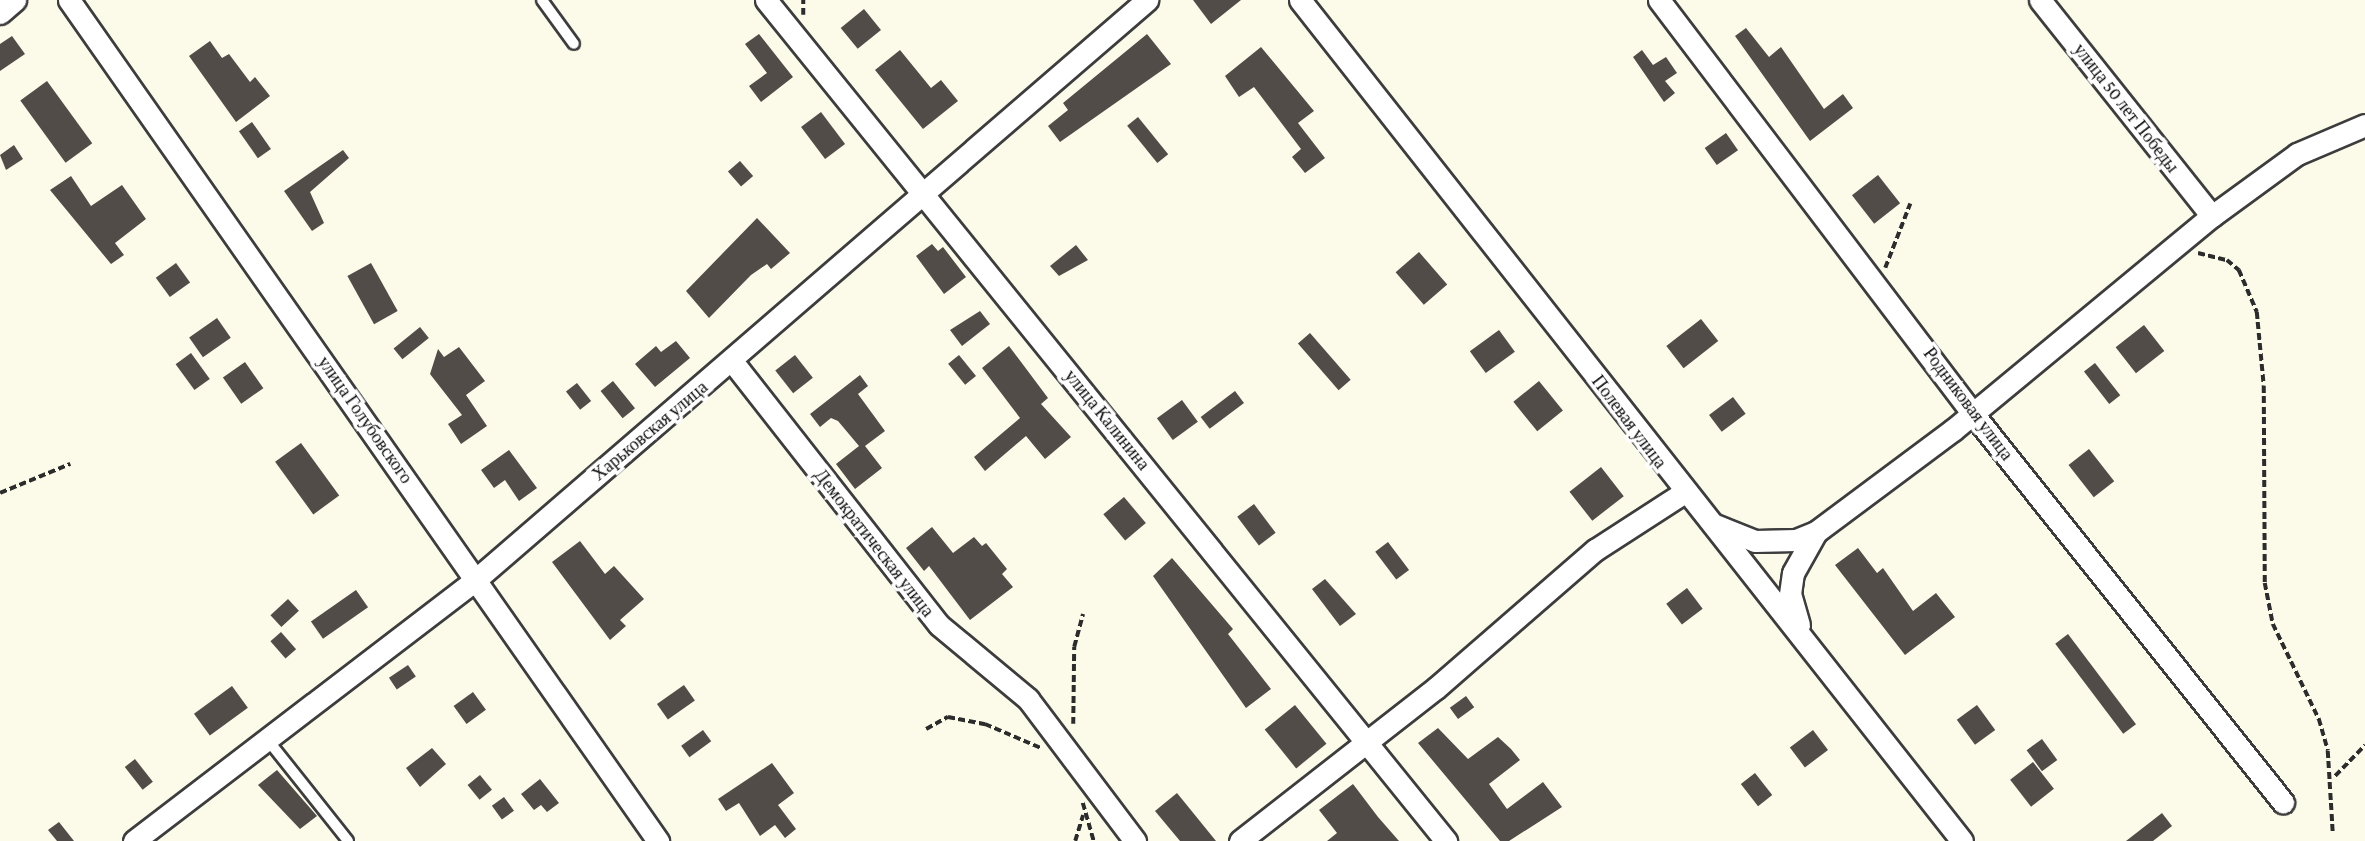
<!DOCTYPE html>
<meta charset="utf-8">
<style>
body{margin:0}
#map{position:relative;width:2365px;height:841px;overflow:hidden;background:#fcfbea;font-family:"Crimson Pro",serif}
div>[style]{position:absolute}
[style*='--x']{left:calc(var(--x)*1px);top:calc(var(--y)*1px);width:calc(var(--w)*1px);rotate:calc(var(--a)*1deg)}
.building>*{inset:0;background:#514c48;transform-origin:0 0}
.path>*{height:3.5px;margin-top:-1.75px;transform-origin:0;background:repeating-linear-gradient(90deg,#2c2c2c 0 7px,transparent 0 10.5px)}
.roads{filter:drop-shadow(2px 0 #3d3d3d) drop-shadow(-2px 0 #3d3d3d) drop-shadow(0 2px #3d3d3d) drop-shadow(0 -2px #3d3d3d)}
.service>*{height:10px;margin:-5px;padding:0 5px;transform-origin:5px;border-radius:5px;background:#fff}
.minor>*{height:21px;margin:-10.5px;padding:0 10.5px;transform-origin:10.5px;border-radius:10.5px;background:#fff}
span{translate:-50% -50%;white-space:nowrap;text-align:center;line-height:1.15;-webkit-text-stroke:7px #fff;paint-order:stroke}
.street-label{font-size:18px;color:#0a0a0a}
</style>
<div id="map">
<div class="building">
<div style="clip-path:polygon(1193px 0,1241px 0,1211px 24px)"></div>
<div style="left:864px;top:9px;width:27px;height:30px;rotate:51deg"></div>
<div style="clip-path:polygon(1746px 28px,1769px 57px,1781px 47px,1824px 109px,1843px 94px,1853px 108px,1810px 141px,1735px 36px)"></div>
<div style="clip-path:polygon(759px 34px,793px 77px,761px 102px,749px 86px,767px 73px,745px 44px)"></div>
<div style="clip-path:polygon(1147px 34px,1171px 64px,1060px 142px,1048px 126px,1068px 110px,1063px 103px)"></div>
<div style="clip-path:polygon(12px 36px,25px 54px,0 71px,0 44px)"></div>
<div style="clip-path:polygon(210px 41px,222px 58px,229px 54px,250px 82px,255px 77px,270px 96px,236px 122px,189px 56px)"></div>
<div style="clip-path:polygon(1261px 47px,1314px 111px,1298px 123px,1325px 158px,1305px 173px,1292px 157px,1301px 149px,1254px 87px,1239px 97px,1225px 76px)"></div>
<div style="clip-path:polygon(900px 50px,931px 88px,941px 80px,958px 101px,923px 129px,875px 70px)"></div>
<div style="clip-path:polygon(1642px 50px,1653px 65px,1666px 57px,1677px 73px,1665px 81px,1675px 93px,1664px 102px,1633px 57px)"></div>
<div style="left:47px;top:81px;width:77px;height:33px;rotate:54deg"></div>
<div style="left:821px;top:112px;width:40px;height:25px;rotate:53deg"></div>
<div style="left:1138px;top:117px;width:48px;height:14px;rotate:51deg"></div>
<div style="left:252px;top:122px;width:33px;height:16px;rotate:55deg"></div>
<div style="left:1726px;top:133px;width:21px;height:26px;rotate:55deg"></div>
<div style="clip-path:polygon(14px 145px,23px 159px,6px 170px,0 155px)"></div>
<div style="clip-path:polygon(343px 150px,349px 158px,310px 192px,324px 223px,312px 231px,284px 191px)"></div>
<div style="left:740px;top:161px;width:20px;height:16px;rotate:49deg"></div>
<div style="left:1878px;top:175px;width:36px;height:33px;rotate:52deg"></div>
<div style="clip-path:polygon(71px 176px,91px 206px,122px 185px,146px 219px,115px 243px,124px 255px,111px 264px,50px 190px)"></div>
<div style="clip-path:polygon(757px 218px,790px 253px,771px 269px,767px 264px,751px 275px,709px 318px,686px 291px)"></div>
<div style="clip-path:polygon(932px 244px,938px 251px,943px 247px,966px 277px,944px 294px,916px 256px)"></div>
<div style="clip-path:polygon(1076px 245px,1088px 260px,1059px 276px,1050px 266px)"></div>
<div style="left:1419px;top:252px;width:43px;height:31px;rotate:49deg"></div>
<div style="left:176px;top:263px;width:24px;height:25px;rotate:54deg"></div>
<div style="left:371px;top:263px;width:55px;height:27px;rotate:61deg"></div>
<div style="clip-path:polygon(980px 311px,990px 324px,962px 346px,950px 330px)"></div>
<div style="left:217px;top:318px;width:24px;height:34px;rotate:55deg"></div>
<div style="left:1701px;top:319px;width:28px;height:44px;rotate:52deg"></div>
<div style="left:2144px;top:325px;width:33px;height:36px;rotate:52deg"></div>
<div style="left:420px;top:327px;width:14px;height:34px;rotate:51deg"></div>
<div style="left:1499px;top:330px;width:27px;height:36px;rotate:54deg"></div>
<div style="left:1310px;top:333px;width:62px;height:16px;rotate:49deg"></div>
<div style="clip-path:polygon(676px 341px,690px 358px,655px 387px,635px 364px,656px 346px,661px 352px)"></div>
<div style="clip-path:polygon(1009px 346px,1048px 398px,1041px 404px,1071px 437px,1045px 459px,1026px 436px,985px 471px,974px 457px,1020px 418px,982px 368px)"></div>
<div style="clip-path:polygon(459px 347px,485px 381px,466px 395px,487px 426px,461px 444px,448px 424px,462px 415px,430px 374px,438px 349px,444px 357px)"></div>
<div style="left:191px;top:353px;width:32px;height:19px;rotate:54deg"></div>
<div style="left:795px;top:355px;width:29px;height:25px;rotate:52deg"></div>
<div style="left:959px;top:355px;width:27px;height:14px;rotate:51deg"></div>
<div style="left:245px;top:362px;width:32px;height:27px;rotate:55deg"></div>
<div style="left:2095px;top:363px;width:41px;height:14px;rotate:52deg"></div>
<div style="clip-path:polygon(860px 375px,868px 386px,858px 394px,885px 431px,865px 446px,882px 468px,855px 489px,836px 464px,859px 446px,838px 421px,831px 418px,820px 427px,810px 414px)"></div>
<div style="left:613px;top:381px;width:35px;height:16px;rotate:51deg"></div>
<div style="left:1539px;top:381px;width:38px;height:33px;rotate:51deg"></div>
<div style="left:577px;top:383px;width:23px;height:14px;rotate:52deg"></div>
<div style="left:1235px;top:391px;width:15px;height:43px;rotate:53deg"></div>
<div style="left:1733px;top:397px;width:21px;height:30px;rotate:53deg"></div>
<div style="left:1182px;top:400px;width:27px;height:31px;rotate:54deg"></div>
<div style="left:301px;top:443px;width:65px;height:32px;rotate:54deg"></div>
<div style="left:2089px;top:449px;width:41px;height:26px;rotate:52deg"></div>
<div style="clip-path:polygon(509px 450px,537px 488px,519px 501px,505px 480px,494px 488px,481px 470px)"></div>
<div style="left:1601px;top:467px;width:37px;height:40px;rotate:52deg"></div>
<div style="left:1124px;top:497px;width:34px;height:27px;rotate:50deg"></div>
<div style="left:1254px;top:504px;width:36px;height:21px;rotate:53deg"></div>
<div style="clip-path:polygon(932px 527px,953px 553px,974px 537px,982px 546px,986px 543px,1007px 569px,1002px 574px,1013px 587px,970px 620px,929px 566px,924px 571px,906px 548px)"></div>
<div style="clip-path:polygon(580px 541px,605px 574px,614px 566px,644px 599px,620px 620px,626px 626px,610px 640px,552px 562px)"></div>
<div style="left:1388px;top:542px;width:35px;height:16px;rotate:53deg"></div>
<div style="clip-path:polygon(1858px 548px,1877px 573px,1883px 568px,1913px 611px,1936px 593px,1955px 617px,1905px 655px,1835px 565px)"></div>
<div style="clip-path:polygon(1172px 558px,1233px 629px,1228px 634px,1271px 689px,1246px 708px,1153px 576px)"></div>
<div style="clip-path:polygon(1325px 579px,1356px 614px,1340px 626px,1312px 589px)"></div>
<div style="left:1687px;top:588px;width:26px;height:26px;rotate:53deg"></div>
<div style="left:356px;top:590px;width:21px;height:55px;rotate:55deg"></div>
<div style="left:288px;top:599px;width:16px;height:24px;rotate:47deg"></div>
<div style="left:281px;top:632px;width:23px;height:14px;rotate:49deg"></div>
<div style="left:2068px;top:634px;width:113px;height:16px;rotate:53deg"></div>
<div style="left:408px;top:665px;width:14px;height:23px;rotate:56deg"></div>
<div style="left:684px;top:685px;width:19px;height:33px;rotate:55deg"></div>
<div style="left:232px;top:686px;width:27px;height:47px;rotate:54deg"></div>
<div style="left:473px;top:692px;width:22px;height:24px;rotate:54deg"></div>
<div style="left:1466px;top:696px;width:14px;height:20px;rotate:54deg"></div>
<div style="left:1295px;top:705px;width:50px;height:39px;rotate:51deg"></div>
<div style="left:1977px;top:705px;width:31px;height:25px;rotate:54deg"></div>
<div style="clip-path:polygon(1438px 728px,1468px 759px,1498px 737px,1511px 749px,1520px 760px,1489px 784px,1507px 809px,1543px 782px,1562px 807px,1509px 841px,1500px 841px,1418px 743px)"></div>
<div style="left:703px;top:730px;width:14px;height:27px;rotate:54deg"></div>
<div style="left:1813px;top:730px;width:25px;height:29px;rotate:53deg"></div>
<div style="left:2042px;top:739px;width:26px;height:19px;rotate:54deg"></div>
<div style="clip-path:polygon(432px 748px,446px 764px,420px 787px,406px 768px)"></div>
<div style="left:135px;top:759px;width:29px;height:13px;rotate:52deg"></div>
<div style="left:2033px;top:762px;width:34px;height:29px;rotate:52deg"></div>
<div style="clip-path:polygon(772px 763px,794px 793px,778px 805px,796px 829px,785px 838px,775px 825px,760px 836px,739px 803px,726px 811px,718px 799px)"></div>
<div style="clip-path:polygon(277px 770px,317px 816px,300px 829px,258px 785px)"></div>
<div style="left:1755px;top:773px;width:28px;height:18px;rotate:52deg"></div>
<div style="left:480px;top:775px;width:19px;height:16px;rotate:51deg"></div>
<div style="clip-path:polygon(540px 779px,559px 803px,547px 812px,541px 805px,534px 810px,521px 794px)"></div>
<div style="clip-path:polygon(1353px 784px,1378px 817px,1399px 841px,1327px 841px,1337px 833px,1319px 810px)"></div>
<div style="clip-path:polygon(1177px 793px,1216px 841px,1180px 841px,1155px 811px)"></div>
<div style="left:504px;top:797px;width:17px;height:15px;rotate:54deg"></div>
<div style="clip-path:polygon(2162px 813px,2172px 826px,2153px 841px,2126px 841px)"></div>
<div style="clip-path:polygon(59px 822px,74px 841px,57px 841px,48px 830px)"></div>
</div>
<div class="path">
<div style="--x:803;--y:15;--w:15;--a:-90"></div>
<div style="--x:2198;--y:253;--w:30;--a:14"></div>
<div style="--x:2227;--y:260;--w:16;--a:40"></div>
<div style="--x:2239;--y:270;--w:46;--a:66.8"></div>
<div style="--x:2257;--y:312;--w:74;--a:84.6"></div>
<div style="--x:2264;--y:386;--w:197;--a:89.7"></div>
<div style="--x:2265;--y:583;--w:42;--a:79"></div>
<div style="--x:2273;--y:624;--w:106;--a:64.2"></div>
<div style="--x:2319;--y:719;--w:33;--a:74"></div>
<div style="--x:2328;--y:751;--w:82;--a:86.5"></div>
<div style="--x:1885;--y:268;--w:69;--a:-68.7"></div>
<div style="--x:0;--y:493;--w:76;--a:-22.5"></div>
<div style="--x:1073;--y:724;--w:77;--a:-89.3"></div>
<div style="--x:1074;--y:647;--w:34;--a:-75"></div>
<div style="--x:926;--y:729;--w:25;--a:-29"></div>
<div style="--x:948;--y:717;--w:38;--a:11"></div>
<div style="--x:985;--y:724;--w:61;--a:23.2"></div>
<div style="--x:2335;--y:776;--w:43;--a:-45.9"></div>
<div style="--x:1083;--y:803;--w:40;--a:74"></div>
<div style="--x:1075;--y:841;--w:27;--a:-73"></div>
</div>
<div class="roads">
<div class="service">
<div style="--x:542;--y:0;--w:54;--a:54"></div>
<div style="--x:267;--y:739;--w:130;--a:51.5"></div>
</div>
<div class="minor">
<div style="--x:69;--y:0;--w:1027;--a:54.99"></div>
<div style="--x:766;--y:0;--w:1082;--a:51.04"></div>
<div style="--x:1300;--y:0;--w:1070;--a:51.79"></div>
<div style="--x:1659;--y:0;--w:520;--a:52.82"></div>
<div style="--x:1973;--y:414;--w:497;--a:51.4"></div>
<div style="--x:2040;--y:0;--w:276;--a:51.5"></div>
<div style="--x:0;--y:13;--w:20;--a:-41"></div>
<div style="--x:732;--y:361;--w:335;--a:51.9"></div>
<div style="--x:939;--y:625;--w:116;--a:39.7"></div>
<div style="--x:1028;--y:699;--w:178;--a:53"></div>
<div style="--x:1715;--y:525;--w:43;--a:21.8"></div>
<div style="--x:1755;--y:541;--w:41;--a:-1.4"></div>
<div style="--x:1796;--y:540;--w:22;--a:-22"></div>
<div style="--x:1799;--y:625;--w:32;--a:-106"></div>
<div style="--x:1790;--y:594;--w:21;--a:-82"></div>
<div style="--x:1793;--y:573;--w:47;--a:-60.7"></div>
<div style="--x:1816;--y:532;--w:171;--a:-36.7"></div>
<div style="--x:1953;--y:430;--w:336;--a:-39.6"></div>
<div style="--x:2212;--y:216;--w:105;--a:-36.1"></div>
<div style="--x:2297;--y:154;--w:74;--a:-23.1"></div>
<div style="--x:134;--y:841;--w:427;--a:-37.4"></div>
<div style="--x:473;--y:582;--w:891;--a:-40.81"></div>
<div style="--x:1240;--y:841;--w:249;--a:-38"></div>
<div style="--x:1436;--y:688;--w:211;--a:-41"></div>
<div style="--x:1595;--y:550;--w:105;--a:-32.9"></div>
</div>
</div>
<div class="street-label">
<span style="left:2126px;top:108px;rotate:52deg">улица 50 лет Победы</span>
<span style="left:1968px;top:404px;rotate:53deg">Родниковая улица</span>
<span style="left:365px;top:420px;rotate:55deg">улица Голубовского</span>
<span style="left:1107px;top:420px;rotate:51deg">улица Калинина</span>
<span style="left:1629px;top:422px;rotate:53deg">Полевая улица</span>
<span style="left:650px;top:431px;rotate:-40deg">Харьковская улица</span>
<span style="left:874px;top:543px;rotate:52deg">Демократическая улица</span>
</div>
</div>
